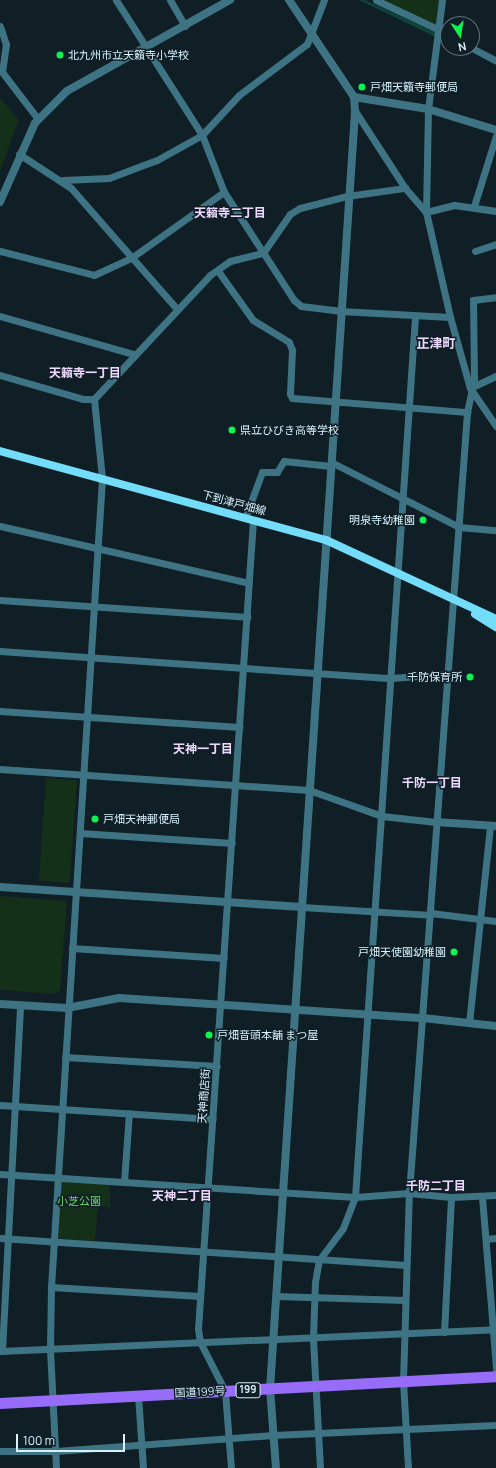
<!DOCTYPE html>
<meta charset="utf-8">
<style>
body{margin:0}
#map{position:relative;width:496px;height:1468px;overflow:hidden;background:#101e26;font-family:Manrope,"Noto Sans JP",sans-serif}
div>[style]{position:absolute}
[style*='--x']{left:calc(var(--x)*1px);top:calc(var(--y)*1px);width:calc(var(--w)*1px);rotate:calc(var(--a)*1deg)}
.green>*{inset:0;background:#143018;transform-origin:0 0}
.water>*{inset:0;background:#0d4339}
.minor>*{height:7px;margin:-3.5px;padding:0 3.5px;transform-origin:3.5px;border-radius:3.5px;background:#3e7383}
.tertiary>*{height:8px;margin:-4px;padding:0 4px;transform-origin:4px;border-radius:4px;background:#3e7383}
.secondary>*{height:8px;margin:-4px;padding:0 4px;transform-origin:4px;border-radius:4px;background:#73dcf9}
.trunk>*{height:11px;margin:-5.5px;padding:0 5.5px;transform-origin:5.5px;border-radius:5.5px;background:#976cf8}
.dots>*{width:11px;height:11px;translate:-50% -50%;box-sizing:border-box;border:2px solid #101e26;border-radius:50%}
span{translate:-50% -50%;white-space:nowrap;text-align:center;line-height:1.15;-webkit-text-stroke:3px #101e26;paint-order:stroke}
.shield-label span{padding:1px 3px;background:#101e26;border:1px solid;border-radius:3px;-webkit-text-stroke-width:0}
.shield-label{font-size:10px;color:#d7f2fd;font-weight:700}
.poi-label{font-size:11px;color:#d7f2fd}
.left{translate:0 -50%;text-align:left}
.right{translate:-100% -50%;text-align:right}
.street-label{font-size:11px;color:#d7f2fd}
.park-label{font-size:11px;color:#6ddb66}
.neighbourhood-label{font-size:12px;color:#edd9fd;font-weight:700}
.quarter-label{font-size:13px;color:#edd9fd;font-weight:700}
.north{position:absolute;left:440px;top:16px;width:40px;height:40px;box-sizing:border-box;background:#101e26;border:1px solid #60737c;border-radius:50%;rotate:168deg;font-size:11px;font-weight:700;line-height:16px;text-align:center;color:#d7f2fd}
.north::after{content:'';display:block;margin:auto;width:14px;height:18px;background:#0df450;clip-path:polygon(50% 0,100% 100%,50% 72%,0 100%)}
.scale{position:absolute;left:16px;top:1434px;width:109px;height:18px;box-sizing:border-box;border:2px solid #d7f2fd;border-top:0;padding-left:5px;font-size:12px;line-height:14px;white-space:nowrap;color:#d7f2fd;-webkit-text-stroke:3px #101e26;paint-order:stroke}
</style>
<div id="map">
<div class="green">
<div style="clip-path:polygon(378px 0,441px 0,438px 26px)"></div>
<div style="clip-path:polygon(0 98px,19px 120px,0 171px)"></div>
<div style="left:46px;top:778px;width:31px;height:103px;rotate:4deg"></div>
<div style="clip-path:polygon(0 896px,67px 901px,60px 990px,55px 994px,0 990px)"></div>
<div style="clip-path:polygon(61px 1181px,110px 1184px,110px 1207px,98px 1206px,95px 1241px,58px 1238px)"></div>
</div>
<div class="water">
<div style="clip-path:polygon(359px 0,365px 0,444px 36px,448px 38px,448px 43px)"></div>
</div>
<div class="minor">
<div style="--x:116;--y:0;--w:160;--a:57.5"></div>
<div style="--x:202;--y:135;--w:61;--a:68.9"></div>
<div style="--x:224;--y:192;--w:129;--a:57.1"></div>
<div style="--x:294;--y:300;--w:9;--a:41"></div>
<div style="--x:301;--y:306;--w:39;--a:7"></div>
<div style="--x:340;--y:311;--w:110;--a:3.1"></div>
<div style="--x:170;--y:0;--w:30;--a:60"></div>
<div style="--x:376;--y:0;--w:80;--a:25.3"></div>
<div style="--x:442;--y:0;--w:110;--a:97.3"></div>
<div style="--x:428;--y:109;--w:103;--a:91.1"></div>
<div style="--x:426;--y:212;--w:108;--a:77.1"></div>
<div style="--x:450;--y:317;--w:74;--a:74.3"></div>
<div style="--x:470;--y:388;--w:46;--a:55.6"></div>
<div style="--x:0;--y:26;--w:19;--a:72"></div>
<div style="--x:6;--y:44;--w:28;--a:98"></div>
<div style="--x:2;--y:72;--w:59;--a:52.5"></div>
<div style="--x:472;--y:48;--w:27;--a:28"></div>
<div style="--x:355;--y:111;--w:92;--a:57"></div>
<div style="--x:405;--y:188;--w:32;--a:49"></div>
<div style="--x:19;--y:154;--w:62;--a:33.2"></div>
<div style="--x:71;--y:188;--w:159;--a:48.8"></div>
<div style="--x:63;--y:180;--w:46;--a:-2.5"></div>
<div style="--x:109;--y:178;--w:51;--a:-20.6"></div>
<div style="--x:157;--y:160;--w:51;--a:-29.1"></div>
<div style="--x:202;--y:135;--w:54;--a:-47.2"></div>
<div style="--x:239;--y:95;--w:85;--a:-36.9"></div>
<div style="--x:307;--y:44;--w:47;--a:-68.9"></div>
<div style="--x:474;--y:206;--w:73;--a:-72.6"></div>
<div style="--x:426;--y:212;--w:29;--a:-14"></div>
<div style="--x:454;--y:205;--w:42;--a:8.1"></div>
<div style="--x:0;--y:251;--w:97;--a:14.3"></div>
<div style="--x:94;--y:275;--w:41;--a:-24.7"></div>
<div style="--x:131;--y:258;--w:114;--a:-35.4"></div>
<div style="--x:475;--y:251;--w:22;--a:-18"></div>
<div style="--x:218;--y:271;--w:60;--a:54.5"></div>
<div style="--x:253;--y:320;--w:42;--a:31.4"></div>
<div style="--x:289;--y:342;--w:9;--a:69"></div>
<div style="--x:292;--y:350;--w:44;--a:92.6"></div>
<div style="--x:290;--y:394;--w:4;--a:63"></div>
<div style="--x:292;--y:398;--w:176;--a:4.6"></div>
<div style="--x:0;--y:316;--w:138;--a:15.9"></div>
<div style="--x:0;--y:375;--w:86;--a:16.1"></div>
<div style="--x:83;--y:399;--w:11;--a:0"></div>
<div style="--x:470;--y:388;--w:29;--a:-25"></div>
<div style="--x:331;--y:462;--w:144;--a:26.9"></div>
<div style="--x:459;--y:527;--w:37;--a:5"></div>
<div style="--x:245;--y:518;--w:49;--a:-69.7"></div>
<div style="--x:262;--y:472;--w:15;--a:0"></div>
<div style="--x:277;--y:472;--w:13;--a:-58"></div>
<div style="--x:284;--y:461;--w:47;--a:6.1"></div>
<div style="--x:0;--y:526;--w:255;--a:12.9"></div>
<div style="--x:0;--y:600;--w:248;--a:3.9"></div>
<div style="--x:0;--y:651;--w:392;--a:4"></div>
<div style="--x:391;--y:678;--w:56;--a:-4.1"></div>
<div style="--x:0;--y:711;--w:240;--a:3.8"></div>
<div style="--x:0;--y:769;--w:310;--a:3.9"></div>
<div style="--x:309;--y:790;--w:77;--a:19.6"></div>
<div style="--x:382;--y:816;--w:54;--a:6.3"></div>
<div style="--x:80;--y:833;--w:152;--a:3.8"></div>
<div style="--x:302;--y:907;--w:129;--a:3.5"></div>
<div style="--x:431;--y:913;--w:65;--a:7"></div>
<div style="--x:72;--y:948;--w:152;--a:3.8"></div>
<div style="--x:469;--y:1023;--w:198;--a:-83.9"></div>
<div style="--x:65;--y:1057;--w:152;--a:3.4"></div>
<div style="--x:0;--y:1105;--w:213;--a:3.8"></div>
<div style="--x:0;--y:1174;--w:356;--a:3.7"></div>
<div style="--x:355;--y:1197;--w:54;--a:-4.2"></div>
<div style="--x:409;--y:1193;--w:42;--a:5.4"></div>
<div style="--x:451;--y:1197;--w:45;--a:-2.5"></div>
<div style="--x:124;--y:1182;--w:69;--a:-85.9"></div>
<div style="--x:482;--y:1197;--w:173;--a:85.3"></div>
<div style="--x:0;--y:1238;--w:407;--a:3.8"></div>
<div style="--x:486;--y:1239;--w:10;--a:-6"></div>
<div style="--x:51;--y:1287;--w:149;--a:3.5"></div>
<div style="--x:276;--y:1296;--w:129;--a:1.8"></div>
<div style="--x:444;--y:1332;--w:135;--a:-87"></div>
<div style="--x:0;--y:1351;--w:496;--a:-2.5"></div>
<div style="--x:2;--y:1351;--w:346;--a:-87"></div>
<div style="--x:138;--y:1395;--w:73;--a:86.1"></div>
<div style="--x:0;--y:1451;--w:56;--a:0"></div>
<div style="--x:56;--y:1451;--w:218;--a:-4.2"></div>
<div style="--x:273;--y:1435;--w:223;--a:-2.6"></div>
<div style="--x:56;--y:1468;--w:118;--a:-92.9"></div>
<div style="--x:50;--y:1350;--w:63;--a:-89.1"></div>
<div style="--x:51;--y:1287;--w:811;--a:-86.39"></div>
<div style="--x:102;--y:478;--w:79;--a:-95.8"></div>
<div style="--x:94;--y:399;--w:170;--a:-46.9"></div>
<div style="--x:210;--y:275;--w:24;--a:-35"></div>
<div style="--x:230;--y:261;--w:34;--a:-14"></div>
<div style="--x:263;--y:253;--w:47;--a:-55.3"></div>
<div style="--x:290;--y:214;--w:12;--a:-31"></div>
<div style="--x:300;--y:208;--w:49;--a:-14.3"></div>
<div style="--x:347;--y:196;--w:59;--a:-7.9"></div>
<div style="--x:231;--y:1468;--w:77;--a:-94.5"></div>
<div style="--x:225;--y:1391;--w:55;--a:-117"></div>
<div style="--x:200;--y:1342;--w:13;--a:-99"></div>
<div style="--x:198;--y:1329;--w:811;--a:-86.11"></div>
<div style="--x:320;--y:1468;--w:130;--a:-93.1"></div>
<div style="--x:313;--y:1338;--w:56;--a:-88"></div>
<div style="--x:315;--y:1282;--w:22;--a:-80"></div>
<div style="--x:319;--y:1260;--w:40;--a:-53"></div>
<div style="--x:343;--y:1228;--w:33;--a:-69"></div>
<div style="--x:355;--y:1197;--w:882;--a:-86.1"></div>
<div style="--x:408;--y:1468;--w:87;--a:-93.3"></div>
<div style="--x:403;--y:1381;--w:188;--a:-88.2"></div>
<div style="--x:409;--y:1193;--w:783;--a:-85.75"></div>
<div style="--x:467;--y:412;--w:35;--a:-78"></div>
<div style="--x:474;--y:378;--w:78;--a:-90.7"></div>
<div style="--x:473;--y:300;--w:23;--a:-7"></div>
</div>
<div class="tertiary">
<div style="--x:354;--y:97;--w:75;--a:9.2"></div>
<div style="--x:428;--y:109;--w:71;--a:17.2"></div>
<div style="--x:0;--y:202;--w:86;--a:-66.1"></div>
<div style="--x:35;--y:123;--w:45;--a:-45"></div>
<div style="--x:67;--y:91;--w:187;--a:-29.2"></div>
<div style="--x:436;--y:822;--w:60;--a:3.8"></div>
<div style="--x:0;--y:887;--w:303;--a:3.8"></div>
<div style="--x:0;--y:1004;--w:67;--a:3.4"></div>
<div style="--x:67;--y:1008;--w:53;--a:-10.9"></div>
<div style="--x:119;--y:998;--w:305;--a:3.8"></div>
<div style="--x:423;--y:1018;--w:73;--a:6.3"></div>
<div style="--x:276;--y:1468;--w:79;--a:-94.3"></div>
<div style="--x:270;--y:1389;--w:1281;--a:-86.19"></div>
<div style="--x:355;--y:111;--w:14;--a:-94"></div>
<div style="--x:354;--y:97;--w:117;--a:-123.8"></div>
</div>
<div class="secondary">
<div style="--x:0;--y:451;--w:338;--a:15.3"></div>
<div style="--x:326;--y:540;--w:187;--a:24.9"></div>
<div style="--x:475;--y:614;--w:25;--a:32"></div>
</div>
<div class="trunk">
<div style="--x:0;--y:1403;--w:497;--a:-3.1"></div>
</div>
<div class="dots">
<div style="left:60px;top:55px;background:#0df450"></div>
<div style="left:362px;top:87px;background:#0df450"></div>
<div style="left:232px;top:430px;background:#0df450"></div>
<div style="left:423px;top:520px;background:#0df450"></div>
<div style="left:470px;top:677px;background:#0df450"></div>
<div style="left:95px;top:819px;background:#0df450"></div>
<div style="left:454px;top:952px;background:#0df450"></div>
<div style="left:209px;top:1035px;background:#0df450"></div>
</div>
<div class="shield-label">
<span style="left:248px;top:1390px">199</span>
</div>
<div class="poi-label">
<span class="left" style="left:68px;top:55px">北九州市立天籟寺小学校</span>
<span class="left" style="left:370px;top:87px">戸畑天籟寺郵便局</span>
<span class="left" style="left:240px;top:430px">県立ひびき高等学校</span>
<span class="right" style="left:415px;top:520px">明泉寺幼稚園</span>
<span class="right" style="left:462px;top:677px">千防保育所</span>
<span class="left" style="left:103px;top:819px">戸畑天神郵便局</span>
<span class="right" style="left:446px;top:952px">戸畑天使園幼稚園</span>
<span class="left" style="left:217px;top:1035px">戸畑音頭本舗 まつ屋</span>
</div>
<div class="street-label">
<span style="left:234px;top:503px;rotate:15deg">下到津戸畑線</span>
<span style="left:204px;top:1096px;rotate:-86deg">天神商店街</span>
<span style="left:200px;top:1392px;rotate:-3deg">国道199号</span>
</div>
<div class="park-label">
<span style="left:79px;top:1201px">小芝公園</span>
</div>
<div class="neighbourhood-label">
<span style="left:230px;top:213px">天籟寺二丁目</span>
<span style="left:85px;top:373px">天籟寺一丁目</span>
<span style="left:203px;top:749px">天神一丁目</span>
<span style="left:432px;top:783px">千防一丁目</span>
<span style="left:436px;top:1186px">千防二丁目</span>
<span style="left:182px;top:1196px">天神二丁目</span>
</div>
<div class="quarter-label">
<span style="left:436px;top:343px">正津町</span>
</div>
<div class="north">N</div>
<div class="scale">100 m</div>
</div>
